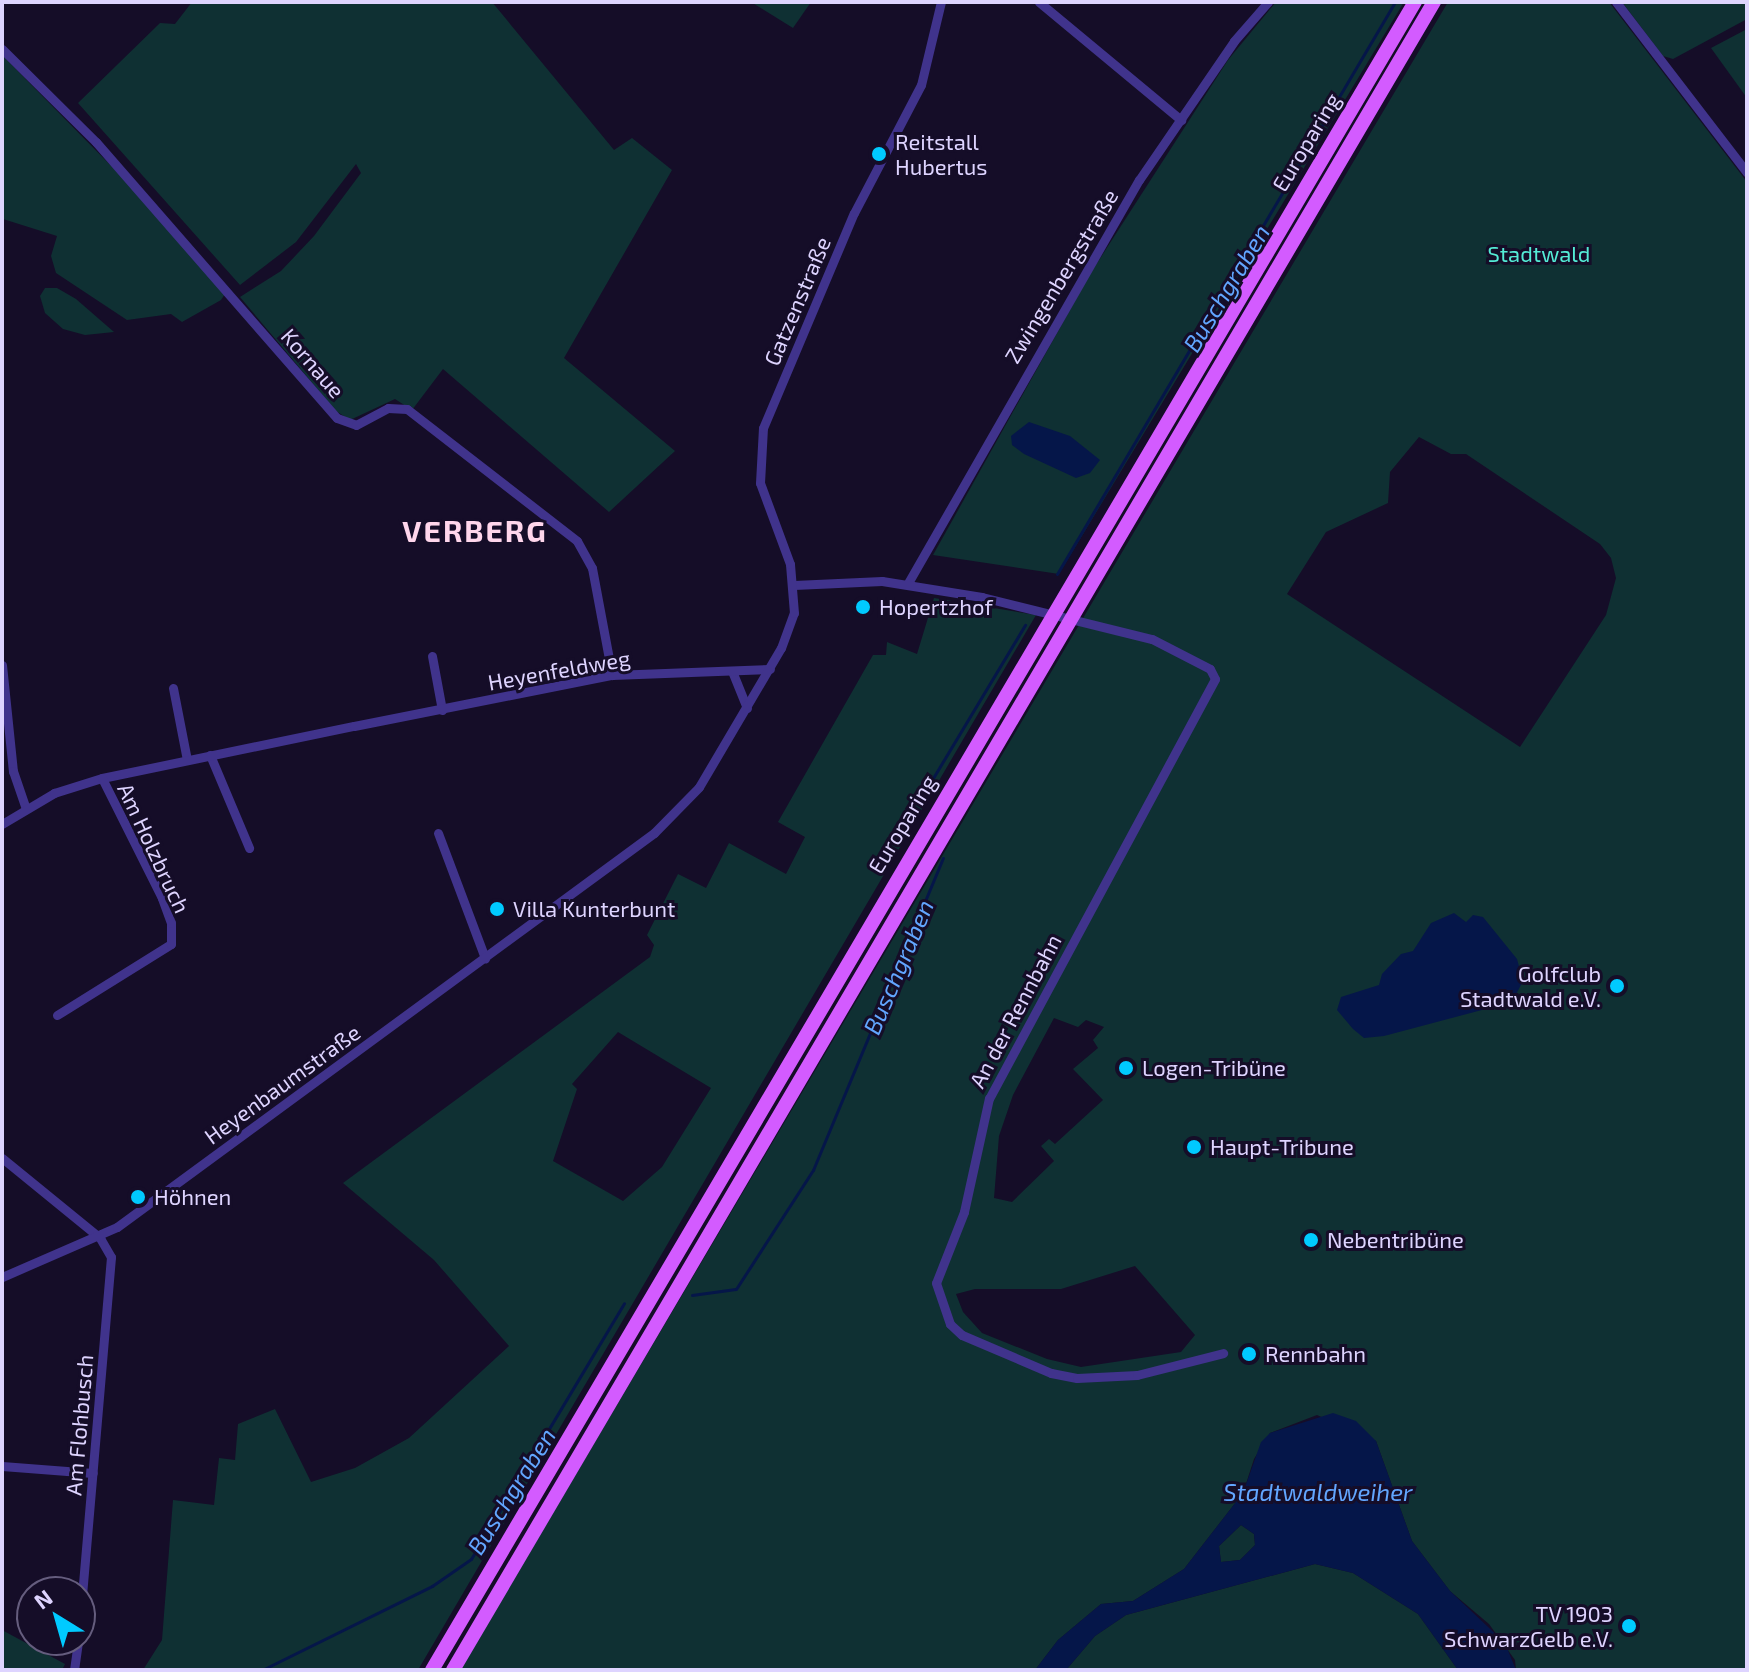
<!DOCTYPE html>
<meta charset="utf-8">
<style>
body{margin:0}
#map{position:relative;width:1749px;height:1672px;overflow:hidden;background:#150d28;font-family:"Exo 2",sans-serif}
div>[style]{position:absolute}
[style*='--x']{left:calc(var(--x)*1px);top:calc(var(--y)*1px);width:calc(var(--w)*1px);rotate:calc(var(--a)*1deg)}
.green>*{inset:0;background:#0f3033}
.water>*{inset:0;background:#051649}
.stream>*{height:3px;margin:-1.5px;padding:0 1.5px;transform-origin:1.5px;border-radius:1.5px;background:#051649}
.minor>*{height:9px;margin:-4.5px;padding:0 4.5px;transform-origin:4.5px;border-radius:4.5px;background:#40338c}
.primary>*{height:14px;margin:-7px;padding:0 7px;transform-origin:7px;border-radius:7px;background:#d35bff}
.dots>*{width:22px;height:22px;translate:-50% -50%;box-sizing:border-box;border:4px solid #150d28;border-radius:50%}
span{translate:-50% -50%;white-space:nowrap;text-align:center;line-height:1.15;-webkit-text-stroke:6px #150d28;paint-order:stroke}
.poi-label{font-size:22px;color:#ded4ff}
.left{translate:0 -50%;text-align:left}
.right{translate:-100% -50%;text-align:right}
.street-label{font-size:22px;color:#ded4ff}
.park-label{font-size:22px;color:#54ecd6}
.water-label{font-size:24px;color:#62a6ff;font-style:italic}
.district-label{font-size:30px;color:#ffd6ec;font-weight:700;letter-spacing:2px}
.frame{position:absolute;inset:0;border:4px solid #ded4ff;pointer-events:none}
.north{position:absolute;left:16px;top:1576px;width:80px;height:80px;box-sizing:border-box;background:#150d28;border:2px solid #655d7e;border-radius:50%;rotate:323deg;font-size:22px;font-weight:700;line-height:32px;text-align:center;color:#ded4ff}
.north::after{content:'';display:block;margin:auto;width:28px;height:36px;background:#00caff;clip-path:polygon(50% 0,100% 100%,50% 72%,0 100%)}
</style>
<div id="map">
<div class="green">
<div style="clip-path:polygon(192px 2px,492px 2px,614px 150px,632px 138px,672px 170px,564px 358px,675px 451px,609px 512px,443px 369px,412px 410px,395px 399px,350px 420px,336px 411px,240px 297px,281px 271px,314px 236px,361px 173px,356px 164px,296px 242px,240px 285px,78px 103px,160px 23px,175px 24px)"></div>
<div style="clip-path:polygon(751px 2px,811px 2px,793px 28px)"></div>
<div style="clip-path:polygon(1276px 2px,1404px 2px,1059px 574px,933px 555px,1090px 274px,1228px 60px)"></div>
<div style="clip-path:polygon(evenodd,1448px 2px,1609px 2px,1747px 182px,1747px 1670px,1516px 1670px,1515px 1660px,1489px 1624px,1450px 1591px,1412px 1541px,1376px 1441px,1317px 1415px,1270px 1433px,1254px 1459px,1243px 1493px,1184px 1569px,1133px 1601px,1101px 1604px,1058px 1640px,1035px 1670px,460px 1670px,1448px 2px,1419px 437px,1451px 454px,1466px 454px,1600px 544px,1611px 558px,1616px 578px,1606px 615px,1520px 747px,1287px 594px,1326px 532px,1388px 503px,1390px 472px,1419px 437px,1448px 2px,1054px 1018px,1078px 1027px,1086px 1020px,1104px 1027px,1093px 1040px,1098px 1048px,1073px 1069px,1103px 1100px,1055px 1144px,1049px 1139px,1041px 1146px,1054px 1161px,1012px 1202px,994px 1198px,999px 1136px,1013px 1095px,1054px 1018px,1448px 2px,1135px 1266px,1195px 1335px,1181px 1352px,1081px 1367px,1047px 1359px,982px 1333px,963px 1312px,956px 1294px,975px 1289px,1061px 1289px,1135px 1266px)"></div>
<div style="clip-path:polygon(1622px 2px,1747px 2px,1747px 19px,1673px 59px,1663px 56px)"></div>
<div style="clip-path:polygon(1747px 29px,1747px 98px,1711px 48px)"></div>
<div style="clip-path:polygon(2px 55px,123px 178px,225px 294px,221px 300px,182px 322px,171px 314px,127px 320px,56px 273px,51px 256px,57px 236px,3px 219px)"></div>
<div style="clip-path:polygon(45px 288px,57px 288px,76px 299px,114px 332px,85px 335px,63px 329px,45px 313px,40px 296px)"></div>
<div style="clip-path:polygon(evenodd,934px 598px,1036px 615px,418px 1670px,143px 1670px,162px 1640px,173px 1500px,214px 1505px,219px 1458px,235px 1460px,238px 1424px,275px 1409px,311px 1482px,355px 1468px,409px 1438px,509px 1346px,434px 1260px,343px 1183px,650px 957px,654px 945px,647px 935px,678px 874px,706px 888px,729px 843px,786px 874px,805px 837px,778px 822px,873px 655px,886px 655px,887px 642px,917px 654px,934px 598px,618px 1032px,711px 1088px,662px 1167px,623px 1201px,553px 1161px,577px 1089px,572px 1084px,618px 1032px)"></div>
<div style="clip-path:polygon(1241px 1525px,1254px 1534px,1255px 1545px,1240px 1560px,1221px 1562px,1219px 1546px)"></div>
<div style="clip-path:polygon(1315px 1564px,1353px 1573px,1418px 1614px,1458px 1670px,1066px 1670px,1095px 1636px,1126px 1615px)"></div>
<div style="clip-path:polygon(2px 1630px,65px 1664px,62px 1670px,2px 1670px)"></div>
</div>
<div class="water">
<div style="clip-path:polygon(1029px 422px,1070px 436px,1100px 460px,1090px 473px,1076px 478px,1024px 454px,1012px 445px,1011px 436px)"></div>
<div style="clip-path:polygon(1454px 913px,1466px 922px,1473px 915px,1483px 917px,1517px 959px,1523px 981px,1512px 1002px,1384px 1036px,1364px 1038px,1353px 1029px,1337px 1010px,1341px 997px,1379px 985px,1382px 974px,1401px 954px,1413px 951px,1431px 923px)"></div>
<div style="clip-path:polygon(evenodd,1333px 1413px,1356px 1421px,1376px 1441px,1412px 1541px,1450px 1591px,1505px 1643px,1516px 1670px,1458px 1670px,1418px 1614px,1353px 1573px,1315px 1564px,1126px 1615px,1095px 1636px,1066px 1670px,1035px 1670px,1058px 1640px,1101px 1604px,1133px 1601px,1184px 1569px,1243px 1493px,1261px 1442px,1270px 1433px,1333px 1413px,1241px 1525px,1254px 1534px,1255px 1545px,1240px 1560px,1221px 1562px,1219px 1546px,1241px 1525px)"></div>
</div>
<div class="stream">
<div style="--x:1057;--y:574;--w:664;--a:-59.42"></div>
<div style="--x:918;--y:803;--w:208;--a:-59"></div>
<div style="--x:692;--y:1295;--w:44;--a:-7.8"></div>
<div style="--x:736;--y:1289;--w:142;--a:-57.1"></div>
<div style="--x:813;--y:1170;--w:338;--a:-67.4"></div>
<div style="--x:262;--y:1670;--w:190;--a:-26.3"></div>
<div style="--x:432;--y:1586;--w:47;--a:-34.7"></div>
<div style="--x:471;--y:1559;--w:298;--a:-59.1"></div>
</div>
<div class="minor">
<div style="--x:1039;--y:2;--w:185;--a:39.7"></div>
<div style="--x:1616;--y:2;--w:215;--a:52.5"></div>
<div style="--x:2;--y:49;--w:132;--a:44.7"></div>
<div style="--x:96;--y:142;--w:366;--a:48.9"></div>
<div style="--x:337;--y:418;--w:20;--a:20"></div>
<div style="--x:356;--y:425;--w:36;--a:-28"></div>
<div style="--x:388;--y:408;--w:19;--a:3"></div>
<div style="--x:407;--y:409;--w:215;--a:37.8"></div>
<div style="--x:577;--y:541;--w:31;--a:61"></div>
<div style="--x:592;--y:568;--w:109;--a:79.4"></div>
<div style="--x:908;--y:583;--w:465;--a:-60.2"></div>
<div style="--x:1139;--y:180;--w:168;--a:-55.6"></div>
<div style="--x:1234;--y:41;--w:52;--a:-48.9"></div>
<div style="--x:794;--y:585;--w:88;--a:-2.6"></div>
<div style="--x:882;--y:581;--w:101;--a:9.1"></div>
<div style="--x:982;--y:597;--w:175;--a:13.9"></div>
<div style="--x:1152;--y:639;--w:65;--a:27.3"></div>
<div style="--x:1210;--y:669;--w:11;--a:63"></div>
<div style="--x:1215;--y:679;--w:476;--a:118.3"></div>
<div style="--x:989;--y:1098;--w:117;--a:102.4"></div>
<div style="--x:964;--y:1212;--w:76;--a:111.5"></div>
<div style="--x:936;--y:1283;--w:43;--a:71.1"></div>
<div style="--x:950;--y:1324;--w:16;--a:43"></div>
<div style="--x:962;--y:1335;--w:97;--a:23.1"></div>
<div style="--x:1051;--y:1373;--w:26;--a:11"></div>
<div style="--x:1077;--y:1378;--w:60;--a:-2.9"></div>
<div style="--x:1137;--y:1375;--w:89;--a:-14.3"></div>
<div style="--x:432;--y:656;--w:55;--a:79.5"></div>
<div style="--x:2;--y:665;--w:107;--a:84.1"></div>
<div style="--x:13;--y:771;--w:40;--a:71.1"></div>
<div style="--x:732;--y:671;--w:40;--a:68"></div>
<div style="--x:173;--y:688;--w:73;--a:79"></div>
<div style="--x:210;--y:755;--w:101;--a:67.2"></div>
<div style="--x:2;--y:824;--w:61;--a:-30.8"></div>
<div style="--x:54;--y:793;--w:50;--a:-17.4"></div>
<div style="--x:102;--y:778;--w:257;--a:-11.7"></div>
<div style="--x:354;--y:726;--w:263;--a:-11.2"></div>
<div style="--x:612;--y:675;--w:158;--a:-2.2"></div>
<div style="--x:438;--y:833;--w:134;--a:69.4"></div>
<div style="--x:57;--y:1015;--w:134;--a:-31.9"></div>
<div style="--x:171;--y:944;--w:21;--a:-90"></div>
<div style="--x:171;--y:923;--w:27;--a:-110"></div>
<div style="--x:162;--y:898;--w:134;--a:-116.6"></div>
<div style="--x:2;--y:1158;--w:127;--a:39.2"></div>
<div style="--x:100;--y:1238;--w:22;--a:60"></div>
<div style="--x:111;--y:1257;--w:362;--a:94.9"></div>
<div style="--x:2;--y:1277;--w:125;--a:-23.5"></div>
<div style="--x:117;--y:1227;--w:666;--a:-36.27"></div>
<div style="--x:654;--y:833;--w:64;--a:-45.6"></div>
<div style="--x:699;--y:787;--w:161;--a:-59.5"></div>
<div style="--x:781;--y:648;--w:37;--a:-70"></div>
<div style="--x:794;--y:613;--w:49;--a:-94.7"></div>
<div style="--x:790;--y:564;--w:86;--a:-110.3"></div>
<div style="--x:760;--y:483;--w:55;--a:-86.9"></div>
<div style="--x:763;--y:428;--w:233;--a:-67.1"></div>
<div style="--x:854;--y:213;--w:144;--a:-62.4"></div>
<div style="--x:921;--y:85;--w:85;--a:-76.5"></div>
<div style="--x:2;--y:1466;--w:91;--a:4.4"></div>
<div style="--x:74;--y:1670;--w:30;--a:-82"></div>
</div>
<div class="primary">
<div style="--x:432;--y:1670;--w:1936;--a:-59.49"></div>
<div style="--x:453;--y:1670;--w:1935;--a:-59.54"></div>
</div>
<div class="dots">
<div style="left:879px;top:154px;background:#00caff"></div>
<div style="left:863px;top:607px;background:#00caff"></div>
<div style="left:497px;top:909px;background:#00caff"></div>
<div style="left:1617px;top:986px;background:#00caff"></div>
<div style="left:1126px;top:1068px;background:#00caff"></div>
<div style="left:1194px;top:1147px;background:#00caff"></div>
<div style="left:138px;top:1197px;background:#00caff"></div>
<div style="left:1311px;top:1240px;background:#00caff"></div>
<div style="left:1249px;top:1354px;background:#00caff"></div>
<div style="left:1629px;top:1626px;background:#00caff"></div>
</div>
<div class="poi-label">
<span class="left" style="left:895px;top:154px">Reitstall<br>Hubertus</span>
<span class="left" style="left:879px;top:607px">Hopertzhof</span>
<span class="left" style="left:513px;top:909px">Villa Kunterbunt</span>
<span class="right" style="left:1601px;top:986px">Golfclub<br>Stadtwald e.V.</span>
<span class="left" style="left:1142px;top:1068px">Logen-Tribüne</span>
<span class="left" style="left:1210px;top:1147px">Haupt-Tribune</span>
<span class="left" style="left:154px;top:1197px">Höhnen</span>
<span class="left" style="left:1327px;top:1240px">Nebentribüne</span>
<span class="left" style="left:1265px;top:1354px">Rennbahn</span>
<span class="right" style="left:1613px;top:1626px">TV 1903<br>SchwarzGelb e.V.</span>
</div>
<div class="street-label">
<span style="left:1306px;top:142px;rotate:-59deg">Europaring</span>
<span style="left:1061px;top:276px;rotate:-59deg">Zwingenbergstraße</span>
<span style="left:797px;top:301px;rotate:-67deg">Gatzenstraße</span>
<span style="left:313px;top:363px;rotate:49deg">Kornaue</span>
<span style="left:559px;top:670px;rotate:-10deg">Heyenfeldweg</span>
<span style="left:902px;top:824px;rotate:-59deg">Europaring</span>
<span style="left:154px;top:848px;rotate:65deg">Am Holzbruch</span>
<span style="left:1015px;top:1011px;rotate:-62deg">An der Rennbahn</span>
<span style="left:282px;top:1084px;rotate:-36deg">Heyenbaumstraße</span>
<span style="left:79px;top:1425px;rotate:-85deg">Am Flohbusch</span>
</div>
<div class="park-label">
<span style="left:1539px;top:254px">Stadtwald</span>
</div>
<div class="water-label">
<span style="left:1226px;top:288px;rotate:-59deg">Buschgraben</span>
<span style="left:898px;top:967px;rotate:-67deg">Buschgraben</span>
<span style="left:511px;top:1491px;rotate:-58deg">Buschgraben</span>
<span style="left:1318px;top:1492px">Stadtwaldweiher</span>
</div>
<div class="district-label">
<span style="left:475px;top:530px">VERBERG</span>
</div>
<div class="frame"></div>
<div class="north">N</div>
</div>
